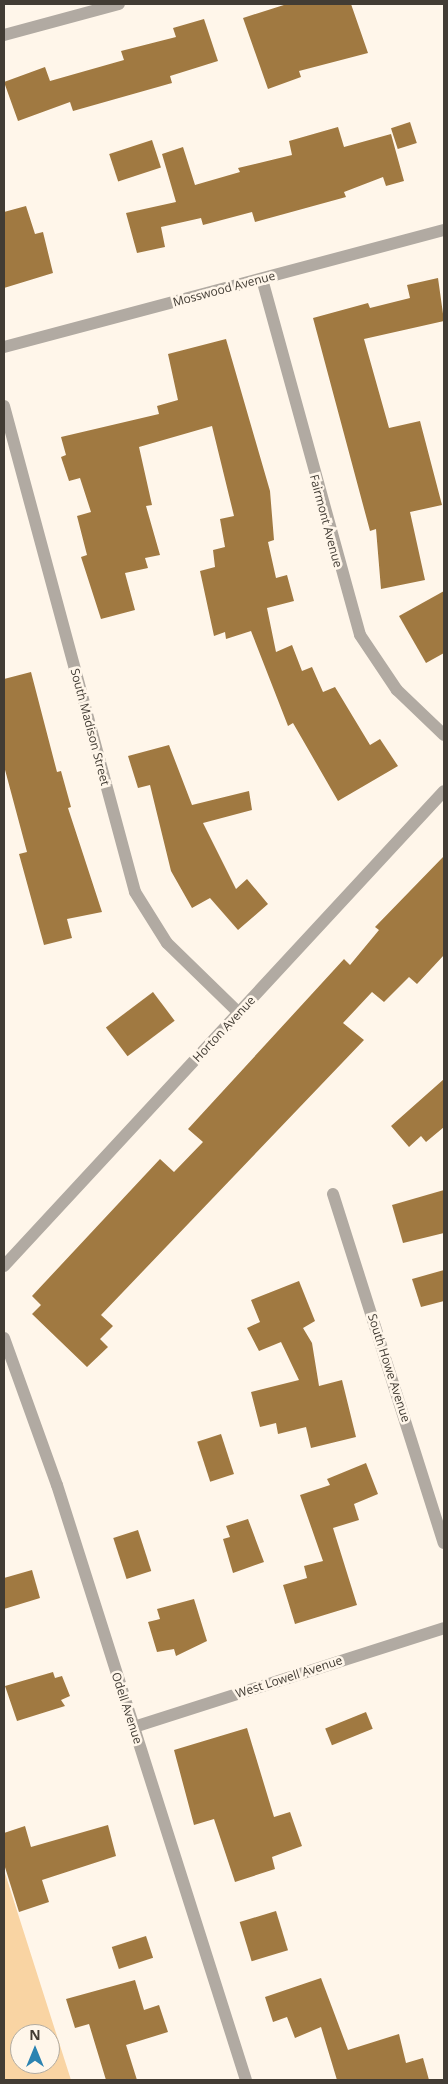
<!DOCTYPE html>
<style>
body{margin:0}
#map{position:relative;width:448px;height:2084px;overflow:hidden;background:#fff6ea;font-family:"Open Sans",sans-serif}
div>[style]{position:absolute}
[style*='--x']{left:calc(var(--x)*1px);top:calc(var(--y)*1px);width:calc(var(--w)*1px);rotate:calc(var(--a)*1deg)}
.green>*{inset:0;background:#f9d4a3}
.building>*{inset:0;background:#a07941;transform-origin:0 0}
.street>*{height:12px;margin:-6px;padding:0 6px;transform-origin:6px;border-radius:6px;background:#b1aaa2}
span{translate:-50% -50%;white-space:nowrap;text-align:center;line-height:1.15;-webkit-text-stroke:5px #fff6ea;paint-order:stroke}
.street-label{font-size:12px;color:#423c34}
.frame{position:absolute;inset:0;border:5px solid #423c34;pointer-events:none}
.north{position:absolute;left:10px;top:2024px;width:50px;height:50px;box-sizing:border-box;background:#fff6ea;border:1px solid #b3aca1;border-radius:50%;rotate:0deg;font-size:14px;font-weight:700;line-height:20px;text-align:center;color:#423c34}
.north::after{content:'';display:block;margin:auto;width:18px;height:22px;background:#2b83b1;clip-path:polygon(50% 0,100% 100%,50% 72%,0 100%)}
</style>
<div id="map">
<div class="green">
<div style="clip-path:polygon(evenodd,4px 1870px,71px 2080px,4px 2080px,4px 1870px,20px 2034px,50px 2034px,50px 2064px,20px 2064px,20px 2034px)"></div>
</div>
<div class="building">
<div style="clip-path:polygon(287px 4px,351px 4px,368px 53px,299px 71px,301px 77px,268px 89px,243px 18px)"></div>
<div style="clip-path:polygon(204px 19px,218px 61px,170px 76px,172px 83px,73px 111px,70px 102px,18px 121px,4px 82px,45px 67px,50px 81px,124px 60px,121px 51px,176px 37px,173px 28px)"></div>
<div style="left:410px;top:122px;width:22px;height:20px;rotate:72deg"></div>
<div style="clip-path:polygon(338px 127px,344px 147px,391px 134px,404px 181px,386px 186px,383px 177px,344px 192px,346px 197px,255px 222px,252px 212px,203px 225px,201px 218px,161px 227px,165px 247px,137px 253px,126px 213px,176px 202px,162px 154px,183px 147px,195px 185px,240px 172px,238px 168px,292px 155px,289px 141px)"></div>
<div style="left:152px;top:140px;width:29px;height:45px;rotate:72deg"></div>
<div style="clip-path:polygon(26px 206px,35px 234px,43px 232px,53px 273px,4px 288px,4px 212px)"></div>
<div style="clip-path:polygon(438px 278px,444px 321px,364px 339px,389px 428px,420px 421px,442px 505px,410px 512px,425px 580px,381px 589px,376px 529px,370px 531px,313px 318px,368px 303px,370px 308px,410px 298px,407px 285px)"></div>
<div style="clip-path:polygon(226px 339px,270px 491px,274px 540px,268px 542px,276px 578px,287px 575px,294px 601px,267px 608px,276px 652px,292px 645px,302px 671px,312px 667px,323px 692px,335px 687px,370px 745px,380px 739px,398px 766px,338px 801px,293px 723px,288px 726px,251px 631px,226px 639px,225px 632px,214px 636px,200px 571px,215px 567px,213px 550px,225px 547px,220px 519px,234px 516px,212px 426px,139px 447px,152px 505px,146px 506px,160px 555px,145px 558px,148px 568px,125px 573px,135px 610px,101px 619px,81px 557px,87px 555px,77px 516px,91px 512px,80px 478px,69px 481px,61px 457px,66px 455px,61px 437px,159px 414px,157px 406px,178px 400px,168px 354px)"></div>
<div style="clip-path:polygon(444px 591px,444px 653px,426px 663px,399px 616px)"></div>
<div style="clip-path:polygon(31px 672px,57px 772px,61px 771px,71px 807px,68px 808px,102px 912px,67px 919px,72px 938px,44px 945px,19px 854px,27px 852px,4px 766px,4px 679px)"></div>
<div style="clip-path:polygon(169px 745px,192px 805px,249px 791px,252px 810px,203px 823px,236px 889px,247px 879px,268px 904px,238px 930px,210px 898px,192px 908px,171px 871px,150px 785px,138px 788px,128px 756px)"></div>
<div style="clip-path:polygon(444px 856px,444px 955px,417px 984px,409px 977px,384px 1002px,372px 992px,343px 1023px,364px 1040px,101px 1315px,113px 1326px,100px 1339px,108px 1347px,87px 1367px,32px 1314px,41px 1305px,32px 1296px,160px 1159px,174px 1172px,203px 1142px,188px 1129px,344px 959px,350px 965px,379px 930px,375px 927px)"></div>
<div style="left:153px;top:992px;width:36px;height:59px;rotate:53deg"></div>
<div style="clip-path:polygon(444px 1079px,444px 1127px,426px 1142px,421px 1136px,409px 1147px,391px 1126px)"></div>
<div style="clip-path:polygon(444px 1190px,444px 1233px,403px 1243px,392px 1205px)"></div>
<div style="clip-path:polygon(444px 1270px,444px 1301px,421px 1307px,412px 1279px)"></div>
<div style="clip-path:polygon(299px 1281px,315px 1321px,303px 1328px,312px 1343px,319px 1386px,342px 1380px,356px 1437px,311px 1448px,306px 1427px,278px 1434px,276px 1423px,260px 1427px,251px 1392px,299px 1380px,281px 1342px,259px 1351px,247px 1328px,260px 1322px,251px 1300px)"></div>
<div style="left:221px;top:1434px;width:42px;height:25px;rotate:72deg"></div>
<div style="clip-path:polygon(366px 1463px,378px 1494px,354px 1504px,359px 1520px,333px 1528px,357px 1605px,295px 1624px,283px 1585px,307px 1578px,304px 1566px,323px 1561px,300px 1495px,330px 1485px,327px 1479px)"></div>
<div style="clip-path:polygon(248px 1519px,264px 1562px,233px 1573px,223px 1539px,230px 1537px,226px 1526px)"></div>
<div style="left:138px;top:1530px;width:43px;height:26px;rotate:72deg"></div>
<div style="clip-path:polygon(32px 1570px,40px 1598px,4px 1609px,4px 1578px)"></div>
<div style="clip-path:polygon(194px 1599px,207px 1641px,176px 1656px,174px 1649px,157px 1652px,148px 1622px,160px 1619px,157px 1609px)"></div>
<div style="clip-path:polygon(53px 1672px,55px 1678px,62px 1676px,70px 1696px,61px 1700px,65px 1706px,17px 1721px,5px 1686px)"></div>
<div style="left:366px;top:1712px;width:18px;height:44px;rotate:68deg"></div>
<div style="clip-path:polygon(247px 1728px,274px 1817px,290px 1812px,302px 1846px,272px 1857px,275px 1869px,235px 1882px,214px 1819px,194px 1825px,174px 1750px)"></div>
<div style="clip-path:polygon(108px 1825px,116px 1856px,42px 1880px,49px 1902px,19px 1912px,4px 1864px,4px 1833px,25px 1826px,31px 1847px)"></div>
<div style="left:276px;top:1911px;width:41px;height:38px;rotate:73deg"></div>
<div style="left:146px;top:1936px;width:23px;height:36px;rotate:72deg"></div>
<div style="clip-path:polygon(321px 1978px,348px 2050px,399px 2034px,406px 2063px,423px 2058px,429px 2080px,337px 2080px,321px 2027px,295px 2038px,287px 2017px,273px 2022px,265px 1997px)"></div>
<div style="clip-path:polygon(135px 1980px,144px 2010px,159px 2005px,168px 2032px,126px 2045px,137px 2080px,106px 2080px,89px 2024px,75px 2028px,66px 1999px)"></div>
</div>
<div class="street">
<div style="--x:4;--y:35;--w:119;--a:-15.1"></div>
<div style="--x:262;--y:279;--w:369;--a:74.6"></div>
<div style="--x:360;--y:635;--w:66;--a:56.1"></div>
<div style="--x:397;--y:690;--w:65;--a:43.8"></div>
<div style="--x:4;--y:347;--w:455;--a:-14.9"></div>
<div style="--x:4;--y:406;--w:503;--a:74.91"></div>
<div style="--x:135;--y:892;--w:60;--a:57.9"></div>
<div style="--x:167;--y:943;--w:100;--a:44.2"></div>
<div style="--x:333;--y:1194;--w:366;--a:72.4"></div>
<div style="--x:4;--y:1266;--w:647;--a:-47.19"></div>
<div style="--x:4;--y:1338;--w:156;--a:70.2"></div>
<div style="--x:57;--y:1485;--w:624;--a:72.38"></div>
<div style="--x:134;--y:1727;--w:325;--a:-17.7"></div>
</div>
<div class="street-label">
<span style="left:224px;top:289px;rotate:-15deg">Mosswood Avenue</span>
<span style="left:326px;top:521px;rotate:75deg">Fairmont Avenue</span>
<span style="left:90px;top:727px;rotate:75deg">South Madison Street</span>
<span style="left:224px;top:1029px;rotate:-47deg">Horton Avenue</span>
<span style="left:389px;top:1368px;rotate:72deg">South Howe Avenue</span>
<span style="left:289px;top:1677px;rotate:-18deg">West Lowell Avenue</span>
<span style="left:127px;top:1708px;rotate:72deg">Odell Avenue</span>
</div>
<div class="frame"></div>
<div class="north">N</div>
</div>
